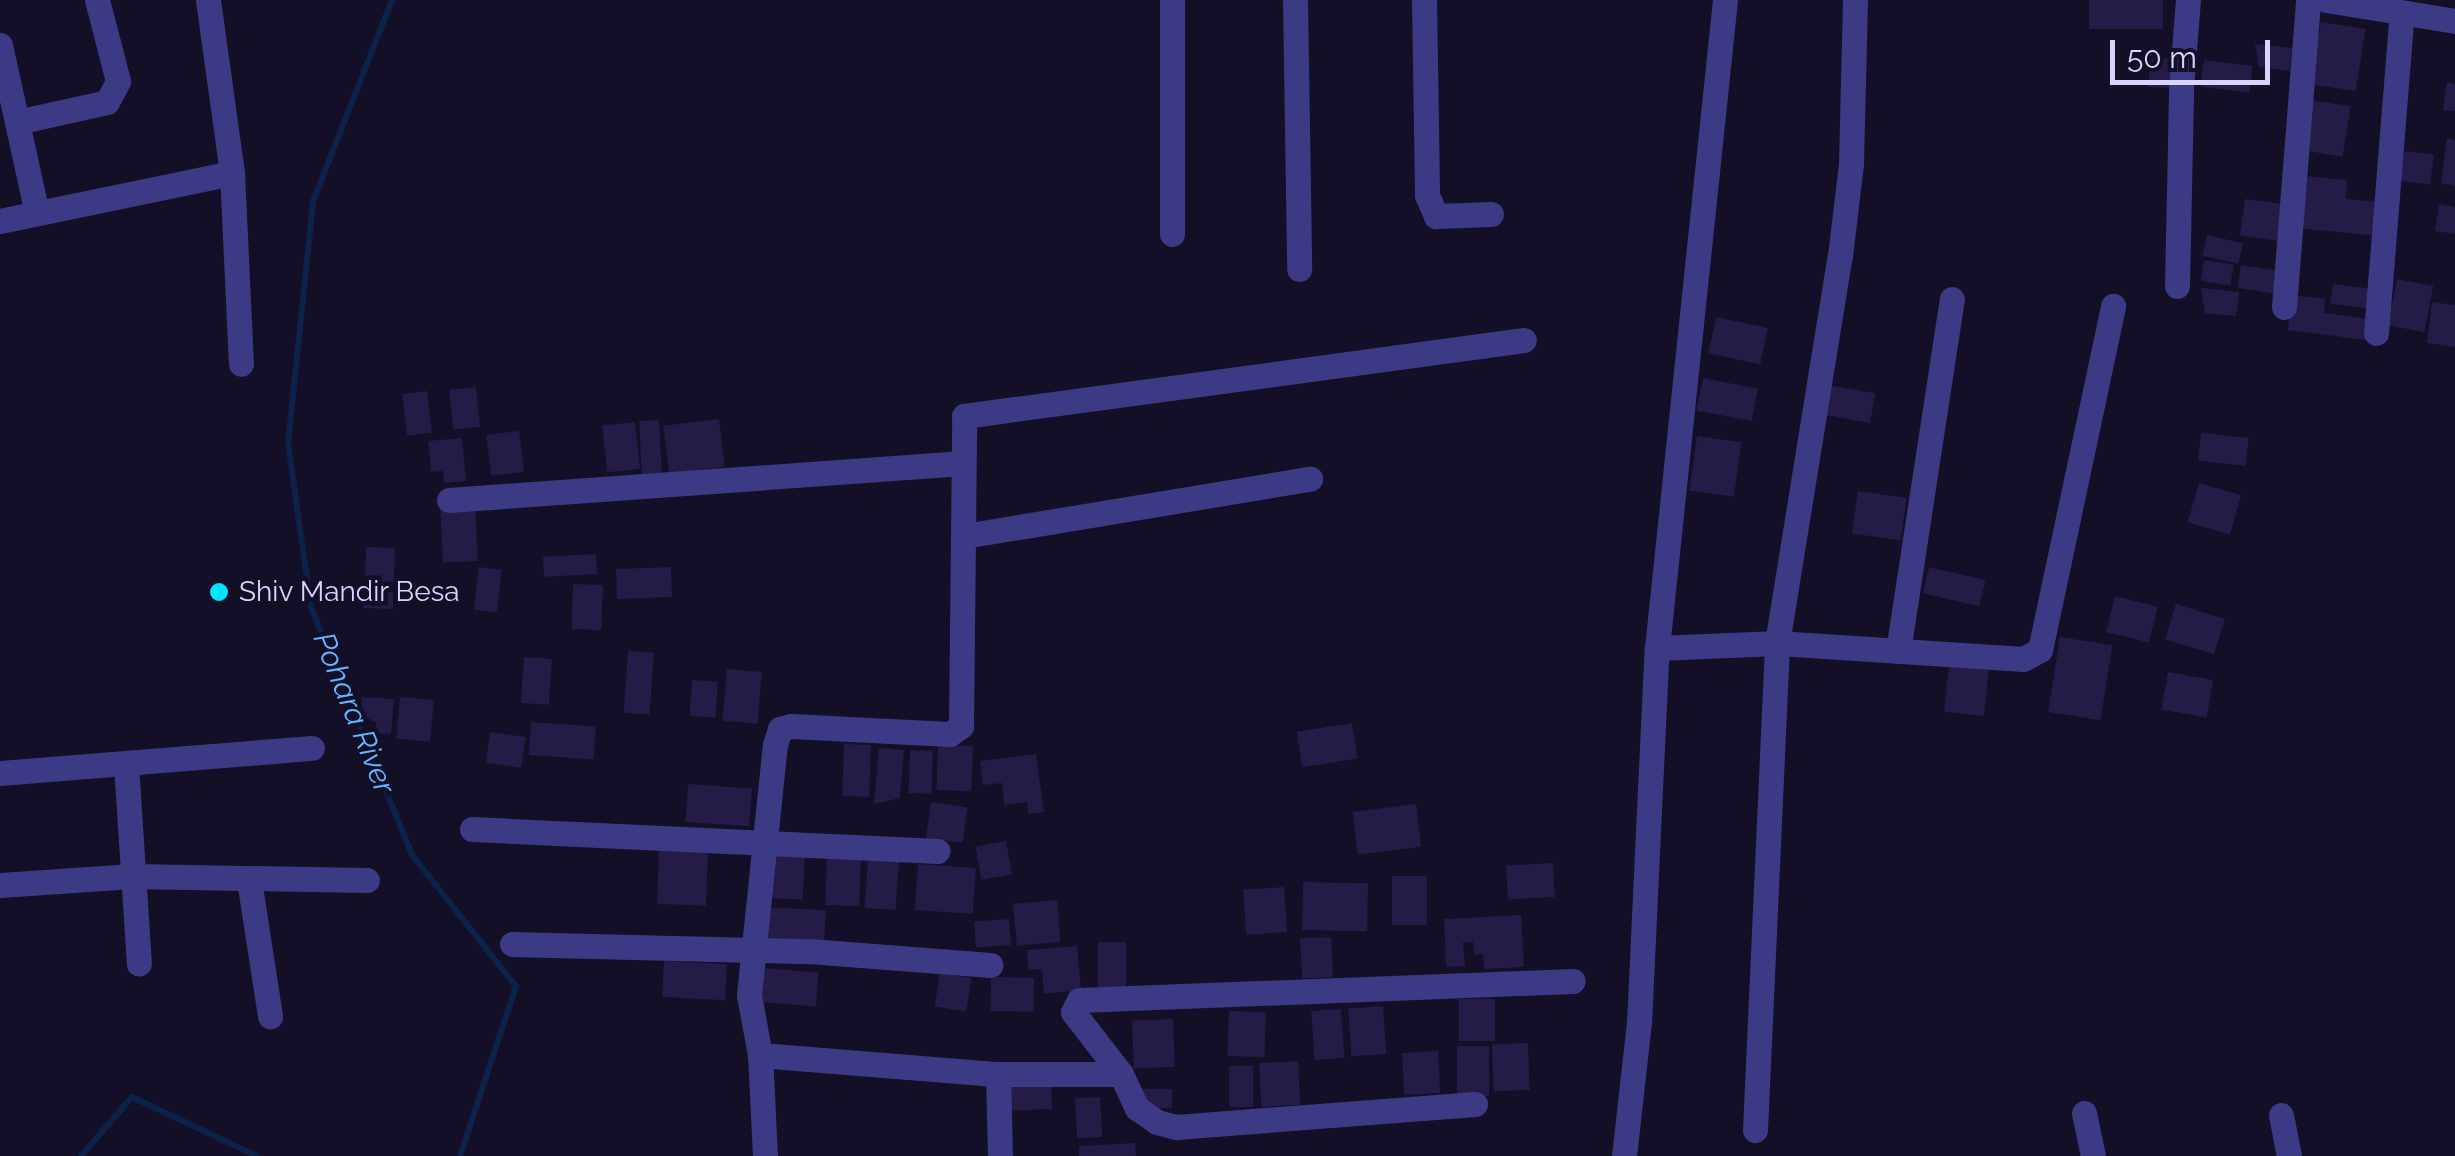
<!DOCTYPE html>
<style>
body{margin:0}
#map{position:relative;width:2455px;height:1156px;overflow:hidden;background:#130f26;font-family:Raleway,sans-serif}
div>[style]{position:absolute}
[style*='--x']{left:calc(var(--x)*1px);top:calc(var(--y)*1px);width:calc(var(--w)*1px);rotate:calc(var(--a)*1deg)}
.stream>*{height:6px;margin:-3px;padding:0 3px;transform-origin:3px;border-radius:3px;background:#0c2248}
.building>*{inset:0;background:#241b47;transform-origin:0 0}
.minor>*{height:25px;margin:-12.5px;padding:0 12.5px;transform-origin:12.5px;border-radius:12.5px;background:#3d3a85}
.dots>*{width:28px;height:28px;translate:-50% -50%;box-sizing:border-box;border:5px solid #130f26;border-radius:50%}
span{translate:-50% -50%;white-space:nowrap;text-align:center;line-height:1.15;-webkit-text-stroke:9px #130f26;paint-order:stroke}
.poi-label{font-size:28px;color:#d9d4ff}
.left{translate:0 -50%;text-align:left}
.water-label{font-size:30px;color:#62b6ff;font-style:italic}
.scale{position:absolute;left:2110px;top:40px;width:160px;height:45px;box-sizing:border-box;border:5px solid #d9d4ff;border-top:0;padding-left:12px;font-size:30px;line-height:35px;white-space:nowrap;color:#d9d4ff;-webkit-text-stroke:8px #130f26;paint-order:stroke}
</style>
<div id="map">
<div class="stream">
<div style="--x:392;--y:0;--w:217;--a:111.4"></div>
<div style="--x:313;--y:202;--w:242;--a:95.9"></div>
<div style="--x:288;--y:443;--w:166;--a:82"></div>
<div style="--x:311;--y:607;--w:268;--a:67.8"></div>
<div style="--x:412;--y:855;--w:167;--a:51.6"></div>
<div style="--x:516;--y:986;--w:179;--a:108.2"></div>
<div style="--x:81;--y:1156;--w:78;--a:-49.2"></div>
<div style="--x:132;--y:1097;--w:138;--a:25.3"></div>
</div>
<div class="building">
<div style="left:2089px;top:0;width:74px;height:29px"></div>
<div style="left:2321px;top:22px;width:45px;height:63px;rotate:9deg"></div>
<div style="clip-path:polygon(2255px 44px,2292px 48px,2290px 71px,2259px 67px)"></div>
<div style="left:2150px;top:58px;width:21px;height:29px;rotate:3deg"></div>
<div style="left:2204px;top:60px;width:49px;height:27px;rotate:7deg"></div>
<div style="clip-path:polygon(2447px 82px,2455px 84px,2455px 111px,2443px 110px)"></div>
<div style="left:2311px;top:100px;width:40px;height:51px;rotate:9deg"></div>
<div style="clip-path:polygon(2447px 138px,2455px 140px,2455px 186px,2441px 183px)"></div>
<div style="left:2403px;top:151px;width:31px;height:30px;rotate:7deg"></div>
<div style="clip-path:polygon(2303px 176px,2347px 180px,2346px 199px,2380px 202px,2377px 236px,2298px 228px)"></div>
<div style="left:2245px;top:199px;width:42px;height:37px;rotate:8deg"></div>
<div style="clip-path:polygon(2439px 204px,2455px 207px,2455px 234px,2435px 231px)"></div>
<div style="left:2207px;top:235px;width:37px;height:21px;rotate:13deg"></div>
<div style="left:2204px;top:260px;width:30px;height:21px;rotate:9deg"></div>
<div style="left:2241px;top:265px;width:38px;height:23px;rotate:9deg"></div>
<div style="left:2397px;top:279px;width:37px;height:47px;rotate:11deg"></div>
<div style="left:2333px;top:284px;width:42px;height:20px;rotate:7deg"></div>
<div style="clip-path:polygon(2201px 288px,2239px 292px,2236px 316px,2205px 313px)"></div>
<div style="clip-path:polygon(2292px 295px,2325px 299px,2324px 313px,2368px 319px,2366px 340px,2288px 330px)"></div>
<div style="clip-path:polygon(2432px 302px,2455px 305px,2455px 347px,2427px 343px)"></div>
<div style="left:1716px;top:317px;width:53px;height:37px;rotate:12deg"></div>
<div style="left:1703px;top:378px;width:56px;height:33px;rotate:11deg"></div>
<div style="left:1828px;top:385px;width:48px;height:30px;rotate:10deg"></div>
<div style="left:476px;top:387px;width:40px;height:27px;rotate:84deg"></div>
<div style="left:427px;top:391px;width:42px;height:25px;rotate:83deg"></div>
<div style="left:719px;top:419px;width:48px;height:56px;rotate:83deg"></div>
<div style="left:659px;top:420px;width:54px;height:20px;rotate:87deg"></div>
<div style="left:635px;top:422px;width:47px;height:33px;rotate:84deg"></div>
<div style="left:519px;top:431px;width:41px;height:33px;rotate:83deg"></div>
<div style="left:2201px;top:433px;width:48px;height:28px;rotate:6deg"></div>
<div style="left:1697px;top:436px;width:45px;height:55px;rotate:8deg"></div>
<div style="clip-path:polygon(462px 438px,466px 481px,444px 483px,443px 471px,431px 472px,428px 441px)"></div>
<div style="left:2199px;top:483px;width:44px;height:41px;rotate:16deg"></div>
<div style="left:1858px;top:491px;width:49px;height:43px;rotate:8deg"></div>
<div style="left:475px;top:505px;width:56px;height:35px;rotate:87deg"></div>
<div style="left:366px;top:547px;width:29px;height:61px;rotate:2deg"></div>
<div style="left:596px;top:554px;width:20px;height:53px;rotate:87deg"></div>
<div style="left:479px;top:567px;width:23px;height:43px;rotate:7deg"></div>
<div style="left:671px;top:567px;width:30px;height:55px;rotate:88deg"></div>
<div style="left:1929px;top:567px;width:58px;height:27px;rotate:13deg"></div>
<div style="left:573px;top:584px;width:30px;height:45px;rotate:2deg"></div>
<div style="left:2115px;top:596px;width:44px;height:37px;rotate:14deg"></div>
<div style="left:2176px;top:604px;width:51px;height:37px;rotate:17deg"></div>
<div style="left:2060px;top:637px;width:53px;height:76px;rotate:9deg"></div>
<div style="left:628px;top:651px;width:26px;height:62px;rotate:4deg"></div>
<div style="left:524px;top:657px;width:28px;height:46px;rotate:4deg"></div>
<div style="left:1949px;top:665px;width:40px;height:47px;rotate:6deg"></div>
<div style="left:727px;top:669px;width:35px;height:52px;rotate:5deg"></div>
<div style="left:2168px;top:672px;width:46px;height:38px;rotate:10deg"></div>
<div style="left:692px;top:680px;width:26px;height:36px;rotate:4deg"></div>
<div style="clip-path:polygon(362px 697px,394px 699px,391px 734px,375px 733px,376px 722px,360px 715px)"></div>
<div style="left:400px;top:697px;width:34px;height:42px;rotate:5deg"></div>
<div style="left:531px;top:722px;width:65px;height:33px;rotate:4deg"></div>
<div style="left:1352px;top:723px;width:36px;height:56px;rotate:81deg"></div>
<div style="left:490px;top:732px;width:36px;height:31px;rotate:8deg"></div>
<div style="left:844px;top:744px;width:27px;height:52px;rotate:2deg"></div>
<div style="left:938px;top:745px;width:35px;height:45px;rotate:2deg"></div>
<div style="clip-path:polygon(879px 748px,904px 750px,900px 798px,874px 804px)"></div>
<div style="left:910px;top:750px;width:23px;height:43px;rotate:2deg"></div>
<div style="clip-path:polygon(1036px 754px,1044px 812px,1028px 814px,1027px 802px,1004px 805px,1002px 783px,983px 785px,980px 761px)"></div>
<div style="left:688px;top:784px;width:64px;height:38px;rotate:4deg"></div>
<div style="left:931px;top:802px;width:37px;height:36px;rotate:8deg"></div>
<div style="left:1416px;top:804px;width:43px;height:64px;rotate:83deg"></div>
<div style="left:1006px;top:841px;width:34px;height:31px;rotate:80deg"></div>
<div style="left:659px;top:849px;width:49px;height:55px;rotate:2deg"></div>
<div style="left:771px;top:853px;width:34px;height:45px;rotate:3deg"></div>
<div style="left:827px;top:855px;width:34px;height:50px;rotate:2deg"></div>
<div style="left:868px;top:859px;width:31px;height:49px;rotate:4deg"></div>
<div style="left:1553px;top:863px;width:34px;height:47px;rotate:87deg"></div>
<div style="left:918px;top:864px;width:58px;height:46px;rotate:4deg"></div>
<div style="left:1392px;top:876px;width:35px;height:49px"></div>
<div style="left:1303px;top:882px;width:65px;height:48px;rotate:1deg"></div>
<div style="left:1284px;top:887px;width:45px;height:41px;rotate:86deg"></div>
<div style="left:1057px;top:900px;width:42px;height:44px;rotate:85deg"></div>
<div style="left:764px;top:907px;width:62px;height:31px;rotate:3deg"></div>
<div style="clip-path:polygon(1521px 915px,1524px 967px,1484px 969px,1483px 954px,1474px 955px,1473px 942px,1463px 942px,1465px 966px,1446px 967px,1444px 919px)"></div>
<div style="left:1009px;top:919px;width:26px;height:35px;rotate:86deg"></div>
<div style="left:1331px;top:937px;width:40px;height:31px;rotate:87deg"></div>
<div style="left:1098px;top:942px;width:28px;height:51px"></div>
<div style="clip-path:polygon(1077px 946px,1081px 990px,1044px 994px,1042px 969px,1028px 970px,1027px 950px)"></div>
<div style="left:664px;top:961px;width:63px;height:36px;rotate:3deg"></div>
<div style="left:764px;top:968px;width:55px;height:34px;rotate:5deg"></div>
<div style="left:940px;top:973px;width:32px;height:34px;rotate:9deg"></div>
<div style="left:991px;top:977px;width:43px;height:34px;rotate:1deg"></div>
<div style="left:1459px;top:999px;width:36px;height:42px"></div>
<div style="left:1383px;top:1006px;width:48px;height:35px;rotate:86deg"></div>
<div style="left:1341px;top:1009px;width:49px;height:30px;rotate:86deg"></div>
<div style="left:1229px;top:1011px;width:37px;height:45px;rotate:2deg"></div>
<div style="left:1173px;top:1019px;width:48px;height:41px;rotate:88deg"></div>
<div style="left:1528px;top:1043px;width:47px;height:36px;rotate:88deg"></div>
<div style="left:1457px;top:1046px;width:32px;height:50px"></div>
<div style="left:1438px;top:1051px;width:42px;height:36px;rotate:87deg"></div>
<div style="left:1298px;top:1061px;width:44px;height:39px;rotate:87deg"></div>
<div style="left:1229px;top:1066px;width:24px;height:41px"></div>
<div style="left:1051px;top:1083px;width:26px;height:43px;rotate:88deg"></div>
<div style="left:1137px;top:1089px;width:35px;height:19px"></div>
<div style="left:1100px;top:1097px;width:40px;height:25px;rotate:87deg"></div>
<div style="clip-path:polygon(1135px 1143px,1136px 1156px,1079px 1156px,1079px 1146px)"></div>
</div>
<div class="minor">
<div style="--x:208;--y:0;--w:175;--a:82.1"></div>
<div style="--x:232;--y:173;--w:191;--a:87.3"></div>
<div style="--x:1172;--y:0;--w:234;--a:90"></div>
<div style="--x:1295;--y:0;--w:269;--a:89.1"></div>
<div style="--x:1424;--y:0;--w:195;--a:89.1"></div>
<div style="--x:1427;--y:195;--w:23;--a:67"></div>
<div style="--x:1436;--y:216;--w:55;--a:-2.1"></div>
<div style="--x:2326;--y:0;--w:131;--a:9.2"></div>
<div style="--x:0;--y:45;--w:172;--a:77.6"></div>
<div style="--x:17;--y:122;--w:92;--a:-12.5"></div>
<div style="--x:107;--y:102;--w:24;--a:-62"></div>
<div style="--x:118;--y:81;--w:84;--a:-104.5"></div>
<div style="--x:0;--y:221;--w:237;--a:-11.7"></div>
<div style="--x:2177;--y:286;--w:198;--a:-88.8"></div>
<div style="--x:2181;--y:88;--w:88;--a:-85.5"></div>
<div style="--x:2284;--y:307;--w:308;--a:-85.5"></div>
<div style="--x:2376;--y:333;--w:321;--a:-85.4"></div>
<div style="--x:449;--y:500;--w:515;--a:-4.12"></div>
<div style="--x:964;--y:536;--w:351;--a:-9.4"></div>
<div style="--x:1657;--y:648;--w:652;--a:-84.01"></div>
<div style="--x:1898;--y:651;--w:356;--a:-81.3"></div>
<div style="--x:126;--y:764;--w:200;--a:86.3"></div>
<div style="--x:0;--y:773;--w:313;--a:-4.6"></div>
<div style="--x:472;--y:829;--w:466;--a:2.7"></div>
<div style="--x:249;--y:880;--w:138;--a:81.2"></div>
<div style="--x:0;--y:885;--w:133;--a:-3.9"></div>
<div style="--x:133;--y:876;--w:234;--a:1"></div>
<div style="--x:512;--y:944;--w:297;--a:1.4"></div>
<div style="--x:809;--y:951;--w:182;--a:4.4"></div>
<div style="--x:760;--y:1055;--w:239;--a:4.6"></div>
<div style="--x:998;--y:1074;--w:123;--a:0"></div>
<div style="--x:1121;--y:1074;--w:38;--a:65"></div>
<div style="--x:1137;--y:1108;--w:24;--a:35"></div>
<div style="--x:1157;--y:1122;--w:20;--a:15"></div>
<div style="--x:1176;--y:1127;--w:300;--a:-4.4"></div>
<div style="--x:998;--y:1074;--w:82;--a:88.6"></div>
<div style="--x:1121;--y:1074;--w:78;--a:-127.7"></div>
<div style="--x:1073;--y:1012;--w:13;--a:-63"></div>
<div style="--x:1079;--y:1000;--w:494;--a:-2.2"></div>
<div style="--x:2084;--y:1113;--w:44;--a:78.2"></div>
<div style="--x:2281;--y:1115;--w:42;--a:79"></div>
<div style="--x:1755;--y:1130;--w:487;--a:-87.4"></div>
<div style="--x:1777;--y:643;--w:247;--a:3.7"></div>
<div style="--x:2023;--y:659;--w:19;--a:-28"></div>
<div style="--x:2040;--y:650;--w:352;--a:-78"></div>
<div style="--x:765;--y:1156;--w:101;--a:-92.8"></div>
<div style="--x:760;--y:1055;--w:61;--a:-100.4"></div>
<div style="--x:749;--y:995;--w:251;--a:-84.1"></div>
<div style="--x:775;--y:745;--w:17;--a:-73"></div>
<div style="--x:780;--y:729;--w:11;--a:-15"></div>
<div style="--x:791;--y:726;--w:159;--a:2.9"></div>
<div style="--x:950;--y:734;--w:14;--a:-36"></div>
<div style="--x:961;--y:726;--w:310;--a:-89.4"></div>
<div style="--x:964;--y:416;--w:565;--a:-7.73"></div>
<div style="--x:1624;--y:1156;--w:134;--a:-83.6"></div>
<div style="--x:1639;--y:1023;--w:375;--a:-87.3"></div>
<div style="--x:1657;--y:648;--w:120;--a:-2.4"></div>
<div style="--x:1777;--y:643;--w:392;--a:-80.8"></div>
<div style="--x:1840;--y:256;--w:93;--a:-83.2"></div>
<div style="--x:1851;--y:164;--w:164;--a:-88.6"></div>
</div>
<div class="dots">
<div style="left:219px;top:592px;background:#00e5ff"></div>
</div>
<div class="poi-label">
<span class="left" style="left:239px;top:592px">Shiv Mandir Besa</span>
</div>
<div class="water-label">
<span style="left:354px;top:713px;rotate:68deg">Pohara River</span>
</div>
<div class="scale">50 m</div>
</div>
